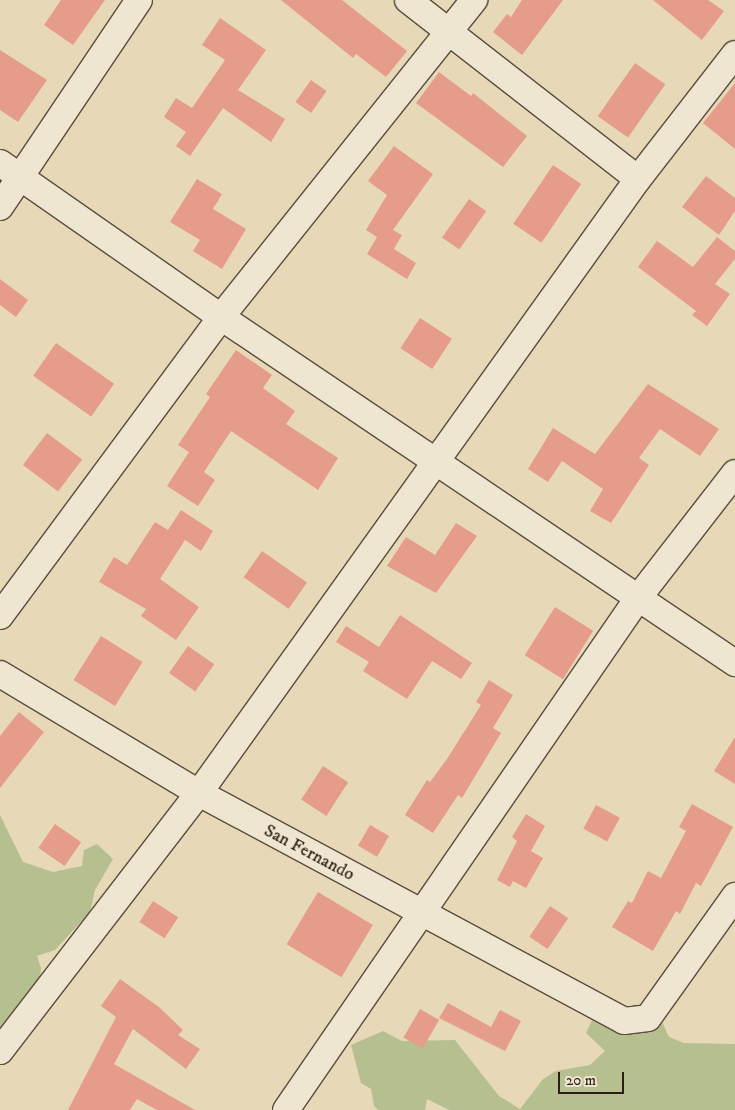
<!DOCTYPE html>
<style>
body{margin:0}
#map{position:relative;width:735px;height:1110px;overflow:hidden;background:#e7d9b8;font-family:"IM FELL DW Pica",serif}
div>[style]{position:absolute}
[style*='--x']{left:calc(var(--x)*1px);top:calc(var(--y)*1px);width:calc(var(--w)*1px);rotate:calc(var(--a)*1deg)}
.green>*{inset:0;background:#b5bf8f}
.building>*{inset:0;background:#e59c8b;transform-origin:0 0}
.roads{filter:drop-shadow(1px 0 #5b4d3d) drop-shadow(-1px 0 #5b4d3d) drop-shadow(0 1px #5b4d3d) drop-shadow(0 -1px #5b4d3d)}
.street>*{height:26px;margin:-13px;padding:0 13px;transform-origin:13px;border-radius:13px;background:#efe6d1}
span{translate:-50% -50%;white-space:nowrap;text-align:center;line-height:1.15;-webkit-text-stroke:4px #efe6d1;paint-order:stroke}
.street-label{font-size:18px;color:#2c1e14}
.scale{position:absolute;left:558px;top:1072px;width:66px;height:22px;box-sizing:border-box;border:2px solid #2c1e14;border-top:0;padding-left:6px;font-size:15px;line-height:18px;white-space:nowrap;color:#2c1e14;-webkit-text-stroke:4px #efe6d1;paint-order:stroke}
</style>
<div id="map">
<div class="green">
<div style="clip-path:polygon(0 815px,23px 862px,53px 872px,82px 866px,84px 850px,97px 844px,113px 859px,95px 890px,90px 912px,55px 950px,37px 956px,41px 968px,39px 990px,0 1052px)"></div>
<div style="clip-path:polygon(640px 1004px,659px 1015px,669px 1037px,684px 1043px,735px 1044px,735px 1110px,449px 1110px,427px 1099px,425px 1110px,378px 1110px,374px 1106px,371px 1089px,361px 1083px,351px 1045px,383px 1031px,402px 1041px,455px 1040px,499px 1096px,520px 1109px,543px 1079px,556px 1071px,590px 1065px,605px 1051px,586px 1033px,594px 1016px)"></div>
</div>
<div class="building">
<div style="clip-path:polygon(61px 0,105px 0,73px 45px,44px 25px)"></div>
<div style="clip-path:polygon(281px 0,342px 0,407px 51px,386px 77px,356px 54px,353px 58px)"></div>
<div style="clip-path:polygon(522px 0,563px 0,522px 55px,493px 32px,507px 14px,511px 17px)"></div>
<div style="clip-path:polygon(653px 0,708px 0,724px 11px,702px 40px)"></div>
<div style="clip-path:polygon(220px 18px,266px 50px,238px 90px,285px 119px,271px 142px,223px 108px,190px 156px,176px 146px,186px 132px,164px 117px,176px 98px,192px 108px,225px 60px,202px 45px)"></div>
<div style="clip-path:polygon(0 50px,47px 80px,18px 122px,0 110px)"></div>
<div style="left:635px;top:63px;width:37px;height:65px;rotate:35deg"></div>
<div style="clip-path:polygon(439px 72px,471px 96px,473px 93px,527px 136px,503px 167px,416px 103px)"></div>
<div style="left:311px;top:80px;width:19px;height:27px;rotate:35deg"></div>
<div style="clip-path:polygon(735px 83px,735px 149px,703px 123px)"></div>
<div style="clip-path:polygon(394px 146px,433px 174px,393px 230px,402px 235px,394px 249px,416px 263px,407px 279px,367px 254px,377px 237px,366px 230px,387px 195px,368px 181px)"></div>
<div style="left:553px;top:165px;width:34px;height:71px;rotate:34deg"></div>
<div style="clip-path:polygon(706px 176px,735px 198px,735px 211px,719px 235px,682px 207px)"></div>
<div style="clip-path:polygon(197px 179px,222px 194px,213px 209px,246px 229px,222px 269px,193px 251px,200px 240px,170px 222px)"></div>
<div style="left:469px;top:199px;width:21px;height:47px;rotate:35deg"></div>
<div style="clip-path:polygon(717px 237px,735px 251px,735px 259px,715px 284px,730px 294px,707px 326px,692px 315px,696px 311px,638px 267px,657px 241px,693px 267px)"></div>
<div style="clip-path:polygon(0 279px,28px 300px,16px 317px,0 305px)"></div>
<div style="left:420px;top:318px;width:38px;height:36px;rotate:33deg"></div>
<div style="left:56px;top:343px;width:71px;height:40px;rotate:35deg"></div>
<div style="clip-path:polygon(236px 350px,272px 375px,263px 388px,295px 411px,286px 424px,338px 458px,318px 490px,231px 431px,204px 472px,215px 480px,198px 506px,167px 486px,189px 452px,178px 445px,210px 397px,206px 394px)"></div>
<div style="clip-path:polygon(648px 384px,719px 429px,700px 456px,660px 429px,639px 458px,649px 465px,611px 523px,590px 511px,603px 489px,562px 461px,548px 482px,528px 469px,553px 428px,595px 454px)"></div>
<div style="left:47px;top:433px;width:44px;height:40px;rotate:37deg"></div>
<div style="clip-path:polygon(181px 510px,213px 531px,201px 551px,185px 540px,160px 579px,199px 607px,176px 640px,141px 616px,146px 609px,99px 582px,114px 557px,127px 565px,155px 522px,168px 530px)"></div>
<div style="clip-path:polygon(456px 523px,477px 536px,436px 593px,387px 566px,406px 537px,435px 555px)"></div>
<div style="left:262px;top:551px;width:55px;height:32px;rotate:35deg"></div>
<div style="left:555px;top:607px;width:45px;height:57px;rotate:32deg"></div>
<div style="clip-path:polygon(400px 615px,472px 663px,461px 679px,432px 661px,407px 699px,363px 671px,369px 662px,336px 642px,346px 626px,379px 647px)"></div>
<div style="left:101px;top:636px;width:49px;height:52px;rotate:32deg"></div>
<div style="left:188px;top:646px;width:32px;height:33px;rotate:35deg"></div>
<div style="clip-path:polygon(489px 680px,513px 695px,493px 728px,501px 733px,462px 798px,458px 795px,433px 833px,405px 815px,427px 780px,430px 782px,447px 759px,481px 705px,476px 702px)"></div>
<div style="clip-path:polygon(19px 712px,44px 732px,0 788px,0 736px)"></div>
<div style="clip-path:polygon(735px 737px,735px 784px,714px 771px)"></div>
<div style="left:323px;top:766px;width:30px;height:40px;rotate:33deg"></div>
<div style="clip-path:polygon(692px 804px,733px 827px,701px 886px,696px 883px,680px 914px,676px 911px,653px 951px,612px 927px,628px 901px,632px 903px,648px 871px,661px 878px,686px 831px,679px 827px)"></div>
<div style="left:596px;top:805px;width:27px;height:27px;rotate:28deg"></div>
<div style="clip-path:polygon(526px 814px,545px 826px,531px 851px,543px 858px,526px 888px,513px 881px,510px 887px,497px 880px,517px 841px,512px 837px)"></div>
<div style="left:55px;top:824px;width:32px;height:29px;rotate:35deg"></div>
<div style="left:370px;top:825px;width:22px;height:24px;rotate:30deg"></div>
<div style="left:318px;top:892px;width:64px;height:61px;rotate:31deg"></div>
<div style="left:153px;top:901px;width:30px;height:25px;rotate:33deg"></div>
<div style="left:550px;top:906px;width:22px;height:37px;rotate:34deg"></div>
<div style="clip-path:polygon(120px 979px,159px 1007px,183px 1030px,178px 1035px,200px 1049px,186px 1069px,133px 1029px,114px 1064px,195px 1110px,157px 1110px,137px 1099px,130px 1110px,68px 1110px,116px 1017px,101px 1006px)"></div>
<div style="clip-path:polygon(448px 1003px,491px 1027px,500px 1010px,521px 1021px,505px 1051px,439px 1018px)"></div>
<div style="left:420px;top:1009px;width:22px;height:33px;rotate:30deg"></div>
</div>
<div class="roads">
<div class="street">
<div style="--x:408;--y:0;--w:291;--a:37.9"></div>
<div style="--x:0;--y:163;--w:269;--a:34.9"></div>
<div style="--x:221;--y:317;--w:620;--a:33.95"></div>
<div style="--x:0;--y:207;--w:249;--a:-56.1"></div>
<div style="--x:0;--y:616;--w:372;--a:-53.5"></div>
<div style="--x:221;--y:317;--w:406;--a:-51.4"></div>
<div style="--x:0;--y:674;--w:232;--a:30.9"></div>
<div style="--x:199;--y:793;--w:482;--a:28.2"></div>
<div style="--x:624;--y:1021;--w:24;--a:-7"></div>
<div style="--x:648;--y:1018;--w:150;--a:-54.5"></div>
<div style="--x:0;--y:1051;--w:326;--a:-52.4"></div>
<div style="--x:199;--y:793;--w:755;--a:-54.44"></div>
<div style="--x:638;--y:179;--w:158;--a:-52.2"></div>
<div style="--x:286;--y:1110;--w:621;--a:-55.49"></div>
<div style="--x:638;--y:598;--w:158;--a:-52.2"></div>
</div>
</div>
<div class="street-label">
<span style="left:309px;top:853px;rotate:28deg">San Fernando</span>
</div>
<div class="scale">20 m</div>
</div>
